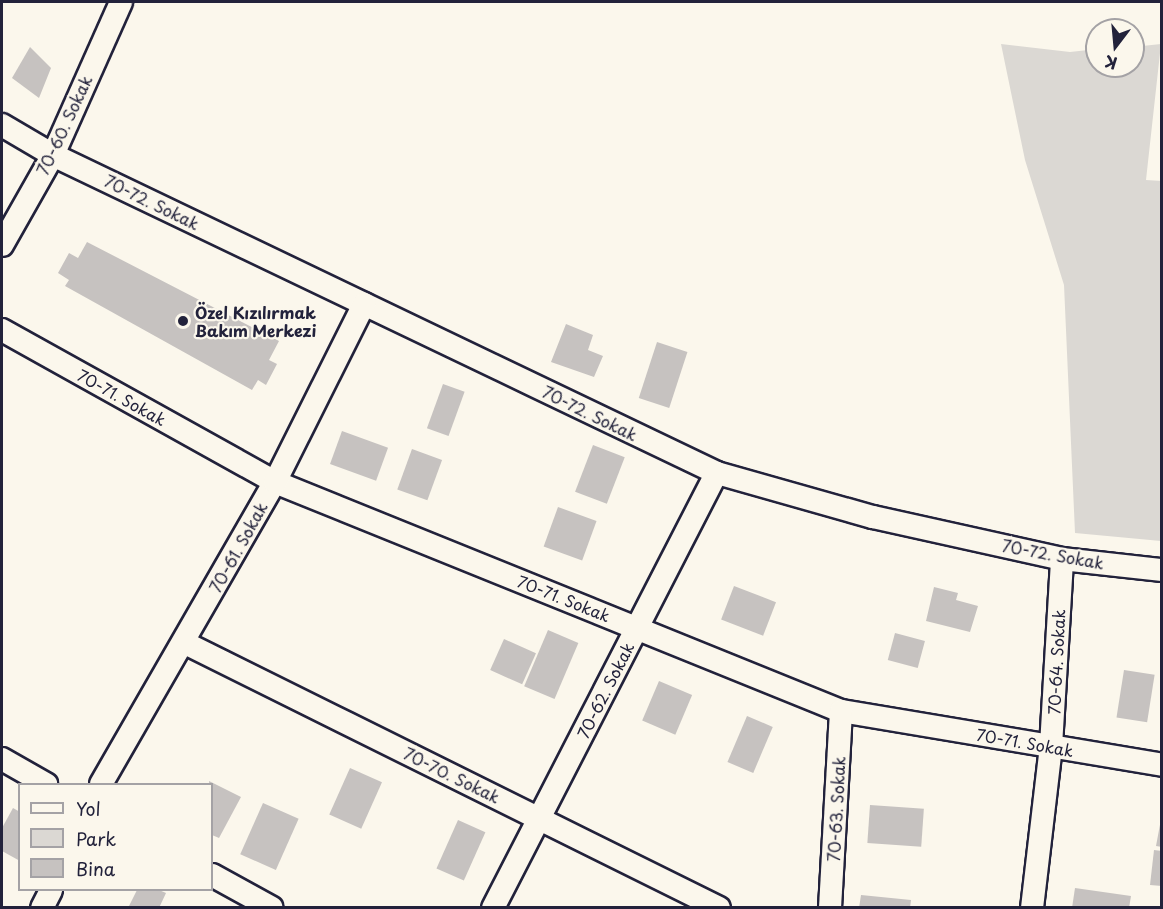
<!DOCTYPE html>
<meta charset="utf-8">
<style>
body{margin:0}
#map{position:relative;width:1163px;height:909px;overflow:hidden;background:#fbf7ec;font-family:"Playpen Sans",sans-serif}
div>[style]{position:absolute}
[style*='--x']{left:calc(var(--x)*1px);top:calc(var(--y)*1px);width:calc(var(--w)*1px);rotate:calc(var(--a)*1deg)}
.green>*{inset:0;background:#dbd8d3}
.building>*{inset:0;background:#c6c2c0;transform-origin:0 0}
.roads{filter:drop-shadow(2px 0 #22223b) drop-shadow(-2px 0 #22223b) drop-shadow(0 2px #22223b) drop-shadow(0 -2px #22223b)}
.street>*{height:22px;margin:-11px;padding:0 11px;transform-origin:11px;border-radius:11px;background:#fbf7ec}
.dots>*{width:16px;height:16px;translate:-50% -50%;box-sizing:border-box;border:3px solid #fbf7ec;border-radius:50%}
span{translate:-50% -50%;white-space:nowrap;text-align:center;line-height:1.15;-webkit-text-stroke:4.5px #fbf7ec;paint-order:stroke}
.street-label{font-size:16px;color:#22223b}
.poi-label{font-size:16px;color:#22223b;font-weight:700}
.left{translate:0 -50%;text-align:left}
.frame{position:absolute;inset:0;border:3px solid #22223b;pointer-events:none}
.legend{position:absolute;left:18px;top:783px;width:195px;height:108px;box-sizing:border-box;background:#fbf7ec;border:2px solid #a4a2a5;margin:0;padding:8px 10px;list-style:none;font-size:18px;color:#22223b}
.legend li{display:flex;align-items:center;gap:12px;height:30px}
.legend b{width:30px;border:2px solid #a4a2a5}
.north{position:absolute;left:1085px;top:18px;width:60px;height:60px;box-sizing:border-box;background:#fbf7ec;border:2px solid #a4a2a5;border-radius:50%;rotate:196deg;font-size:16px;font-weight:700;line-height:24px;text-align:center;color:#22223b}
.north::after{content:'';display:block;margin:auto;width:21px;height:27px;background:#22223b;clip-path:polygon(50% 0,100% 100%,50% 72%,0 100%)}
</style>
<div id="map">
<div class="green">
<div style="clip-path:polygon(1001px 44px,1070px 52px,1097px 49px,1097px 66px,1133px 66px,1133px 47px,1161px 44px,1146px 180px,1162px 181px,1161px 541px,1075px 533px,1064px 285px,1025px 160px)"></div>
</div>
<div class="building">
<div style="clip-path:polygon(30px 47px,51px 68px,39px 98px,12px 78px)"></div>
<div style="clip-path:polygon(87px 242px,279px 341px,269px 360px,277px 364px,266px 385px,258px 380px,252px 390px,65px 286px,69px 280px,58px 273px,69px 253px,78px 258px)"></div>
<div style="clip-path:polygon(566px 324px,593px 335px,588px 350px,603px 356px,594px 377px,551px 362px)"></div>
<div style="left:657px;top:342px;width:32px;height:59px;rotate:18deg"></div>
<div style="left:443px;top:384px;width:23px;height:47px;rotate:20deg"></div>
<div style="left:342px;top:431px;width:49px;height:35px;rotate:20deg"></div>
<div style="left:593px;top:445px;width:34px;height:50px;rotate:21deg"></div>
<div style="left:412px;top:449px;width:32px;height:43px;rotate:20deg"></div>
<div style="left:558px;top:507px;width:41px;height:42px;rotate:20deg"></div>
<div style="left:734px;top:586px;width:45px;height:36px;rotate:21deg"></div>
<div style="clip-path:polygon(934px 587px,958px 593px,956px 600px,978px 606px,970px 632px,926px 621px)"></div>
<div style="left:548px;top:630px;width:33px;height:61px;rotate:23deg"></div>
<div style="left:895px;top:633px;width:31px;height:28px;rotate:15deg"></div>
<div style="left:504px;top:639px;width:35px;height:34px;rotate:24deg"></div>
<div style="left:1124px;top:670px;width:31px;height:48px;rotate:9deg"></div>
<div style="left:659px;top:681px;width:36px;height:43px;rotate:23deg"></div>
<div style="left:747px;top:716px;width:28px;height:50px;rotate:23deg"></div>
<div style="left:350px;top:768px;width:35px;height:51px;rotate:24deg"></div>
<div style="clip-path:polygon(209px 781px,241px 797px,219px 838px,212px 835px)"></div>
<div style="left:263px;top:803px;width:39px;height:56px;rotate:24deg"></div>
<div style="left:870px;top:805px;width:54px;height:38px;rotate:4deg"></div>
<div style="clip-path:polygon(13px 808px,20px 812px,20px 861px,2px 851px,2px 828px)"></div>
<div style="clip-path:polygon(1162px 814px,1162px 847px,1156px 846px)"></div>
<div style="left:458px;top:820px;width:30px;height:53px;rotate:24deg"></div>
<div style="clip-path:polygon(1154px 850px,1162px 851px,1162px 886px,1150px 885px)"></div>
<div style="clip-path:polygon(1075px 888px,1131px 896px,1129px 908px,1072px 908px)"></div>
<div style="clip-path:polygon(137px 890px,159px 890px,166px 893px,159px 908px,128px 908px)"></div>
<div style="clip-path:polygon(861px 895px,911px 900px,910px 908px,859px 908px)"></div>
</div>
<div class="roads">
<div class="street">
<div style="--x:2;--y:125;--w:59;--a:30.5"></div>
<div style="--x:53;--y:155;--w:736;--a:25.59"></div>
<div style="--x:717;--y:473;--w:162;--a:15.8"></div>
<div style="--x:873;--y:517;--w:194;--a:12.5"></div>
<div style="--x:1062;--y:559;--w:101;--a:6.3"></div>
<div style="--x:2;--y:245;--w:103;--a:-60.5"></div>
<div style="--x:53;--y:155;--w:167;--a:-66"></div>
<div style="--x:2;--y:330;--w:312;--a:29.1"></div>
<div style="--x:275;--y:482;--w:611;--a:22.03"></div>
<div style="--x:841;--y:711;--w:326;--a:9.5"></div>
<div style="--x:185;--y:643;--w:596;--a:26.39"></div>
<div style="--x:2;--y:759;--w:51;--a:29.6"></div>
<div style="--x:101;--y:784;--w:349;--a:-60.1"></div>
<div style="--x:275;--y:482;--w:199;--a:-63.4"></div>
<div style="--x:212;--y:875;--w:68;--a:28.8"></div>
<div style="--x:42;--y:908;--w:20;--a:-63"></div>
<div style="--x:493;--y:908;--w:489;--a:-62.8"></div>
<div style="--x:830;--y:908;--w:197;--a:-86.8"></div>
<div style="--x:1032;--y:908;--w:163;--a:-83.3"></div>
<div style="--x:1051;--y:746;--w:187;--a:-86.6"></div>
</div>
</div>
<div class="dots">
<div style="left:183px;top:321px;background:#22223b"></div>
</div>
<div class="street-label">
<span style="left:64px;top:125px;rotate:-65deg">70-60. Sokak</span>
<span style="left:152px;top:202px;rotate:26deg">70-72. Sokak</span>
<span style="left:122px;top:397px;rotate:29deg">70-71. Sokak</span>
<span style="left:590px;top:413px;rotate:26deg">70-72. Sokak</span>
<span style="left:238px;top:547px;rotate:-61deg">70-61. Sokak</span>
<span style="left:1053px;top:554px;rotate:10deg">70-72. Sokak</span>
<span style="left:564px;top:598px;rotate:22deg">70-71. Sokak</span>
<span style="left:1056px;top:662px;rotate:-87deg">70-64. Sokak</span>
<span style="left:605px;top:690px;rotate:-63deg">70-62. Sokak</span>
<span style="left:1025px;top:742px;rotate:10deg">70-71. Sokak</span>
<span style="left:452px;top:775px;rotate:26deg">70-70. Sokak</span>
<span style="left:836px;top:809px;rotate:-87deg">70-63. Sokak</span>
</div>
<div class="poi-label">
<span class="left" style="left:195px;top:321px">Özel Kızılırmak<br>Bakım Merkezi</span>
</div>
<div class="frame"></div>
<ul class="legend">
<li><b style="height:8px;background:#fbf7ec"></b>Yol</li>
<li><b style="height:16px;background:#dbd8d3"></b>Park</li>
<li><b style="height:16px;background:#c6c2c0"></b>Bina</li>
</ul>
<div class="north">K</div>
</div>
